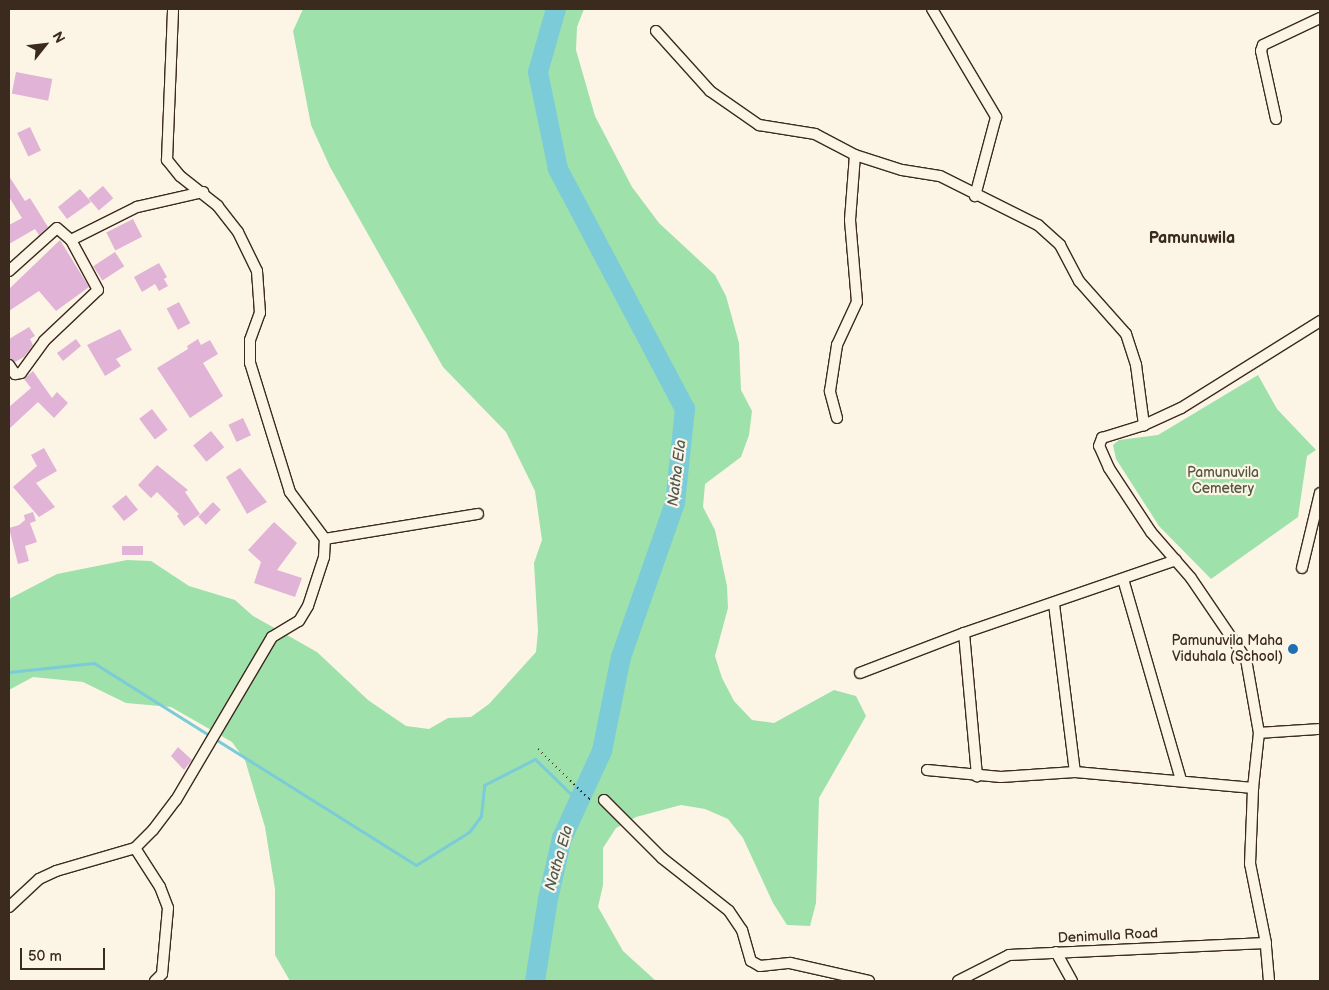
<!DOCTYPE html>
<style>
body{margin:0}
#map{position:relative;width:1329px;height:990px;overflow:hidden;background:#fcf5e5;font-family:"Balsamiq Sans",sans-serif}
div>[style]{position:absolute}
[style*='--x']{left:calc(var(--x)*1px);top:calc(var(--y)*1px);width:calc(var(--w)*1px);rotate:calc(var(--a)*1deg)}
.green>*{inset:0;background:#9ee1ab}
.stream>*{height:3px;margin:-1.5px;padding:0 1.5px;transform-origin:1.5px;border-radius:1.5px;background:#7ccbd9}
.river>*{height:20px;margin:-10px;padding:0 10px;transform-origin:10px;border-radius:10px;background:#7ccbd9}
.building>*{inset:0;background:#e1b3d6;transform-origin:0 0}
.path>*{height:2px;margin-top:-1px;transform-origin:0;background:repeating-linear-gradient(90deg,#3b2a1e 0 1px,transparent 0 5px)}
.roads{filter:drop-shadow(1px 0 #3b2a1e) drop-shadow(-1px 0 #3b2a1e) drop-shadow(0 1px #3b2a1e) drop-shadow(0 -1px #3b2a1e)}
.minor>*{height:10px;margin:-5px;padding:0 5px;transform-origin:5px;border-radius:5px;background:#fcf5e5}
.dots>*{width:14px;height:14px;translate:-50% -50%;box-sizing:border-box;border:2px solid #fcf5e5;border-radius:50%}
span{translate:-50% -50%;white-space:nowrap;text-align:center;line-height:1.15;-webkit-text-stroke:4.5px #fcf5e5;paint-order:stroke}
.park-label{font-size:14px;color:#545841}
.poi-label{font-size:14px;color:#3b2a1e}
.right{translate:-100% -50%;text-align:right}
.street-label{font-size:14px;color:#3b2a1e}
.water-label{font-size:15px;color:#4e5a56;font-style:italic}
.quarter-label{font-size:16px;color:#3b2a1e;font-weight:700}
.frame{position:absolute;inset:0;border:10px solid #3b2a1e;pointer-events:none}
.north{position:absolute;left:20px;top:20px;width:50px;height:50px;-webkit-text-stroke:4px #fcf5e5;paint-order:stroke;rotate:61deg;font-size:14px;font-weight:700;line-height:20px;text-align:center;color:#3b2a1e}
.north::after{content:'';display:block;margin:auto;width:18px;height:22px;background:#3b2a1e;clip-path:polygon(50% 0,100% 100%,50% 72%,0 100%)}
.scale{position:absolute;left:20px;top:948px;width:85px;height:22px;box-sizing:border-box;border:2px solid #3b2a1e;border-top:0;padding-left:6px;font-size:15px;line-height:18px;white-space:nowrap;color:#3b2a1e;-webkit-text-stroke:4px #fcf5e5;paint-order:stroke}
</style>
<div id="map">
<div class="green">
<div style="clip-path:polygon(303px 9px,584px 9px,577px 27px,576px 50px,595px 116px,632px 187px,659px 223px,715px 275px,726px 296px,739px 343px,741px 390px,752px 411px,749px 435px,741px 457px,705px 484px,703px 507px,715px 530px,727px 586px,728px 608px,715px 656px,722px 678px,734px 701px,752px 720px,774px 723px,834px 690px,856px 696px,866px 716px,819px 798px,816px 903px,810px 926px,787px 925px,773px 903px,743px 838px,728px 819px,705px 809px,681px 805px,636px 817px,616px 828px,603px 848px,603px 885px,598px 907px,623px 951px,656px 981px,290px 981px,275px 955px,275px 889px,265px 827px,245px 760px,232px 742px,171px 707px,126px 703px,83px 682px,33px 677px,9px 690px,9px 599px,57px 574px,127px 560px,151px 561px,189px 586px,235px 600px,253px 616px,317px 652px,368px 700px,406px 726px,429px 729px,448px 718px,471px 717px,489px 704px,536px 652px,538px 631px,534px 563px,542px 540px,535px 491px,506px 432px,443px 367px,330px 167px,311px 125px,293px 31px)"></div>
<div style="clip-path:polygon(1258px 375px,1277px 409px,1316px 450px,1307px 456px,1298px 517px,1211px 579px,1159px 526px,1116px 459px,1113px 445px,1119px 440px,1158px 435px)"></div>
</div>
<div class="stream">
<div style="--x:9;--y:672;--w:85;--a:-6"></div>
<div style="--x:94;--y:663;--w:380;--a:32.1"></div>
<div style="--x:416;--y:865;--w:62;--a:-31.9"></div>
<div style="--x:469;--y:832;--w:20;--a:-53"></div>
<div style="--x:481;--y:816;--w:31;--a:-84"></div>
<div style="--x:484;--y:785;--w:57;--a:-27"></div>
<div style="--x:535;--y:759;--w:62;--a:44.3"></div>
</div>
<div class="river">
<div style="--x:535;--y:981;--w:83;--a:-81"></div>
<div style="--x:548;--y:899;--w:63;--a:-77.1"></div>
<div style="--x:562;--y:838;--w:96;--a:-65.3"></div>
<div style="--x:602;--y:751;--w:96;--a:-78.6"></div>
<div style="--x:621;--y:657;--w:163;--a:-70.7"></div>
<div style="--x:675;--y:503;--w:95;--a:-83.9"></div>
<div style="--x:685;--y:409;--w:272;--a:-117.9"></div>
<div style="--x:558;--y:169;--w:99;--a:-101.7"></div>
<div style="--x:538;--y:72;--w:66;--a:-74.1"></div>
</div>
<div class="building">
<div style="left:16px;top:72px;width:37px;height:22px;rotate:11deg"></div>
<div style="left:30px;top:127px;width:26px;height:14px;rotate:65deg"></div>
<div style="clip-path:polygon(9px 176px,25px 201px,30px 198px,48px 227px,39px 235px,35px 229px,9px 244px,9px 225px,22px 218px,9px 197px)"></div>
<div style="left:103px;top:186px;width:16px;height:19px;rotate:50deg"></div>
<div style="clip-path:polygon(80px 189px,91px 202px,67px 219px,58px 207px)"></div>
<div style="left:133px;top:219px;width:20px;height:30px;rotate:63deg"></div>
<div style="clip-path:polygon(60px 240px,89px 287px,56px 311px,39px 291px,9px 311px,9px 289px)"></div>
<div style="left:115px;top:252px;width:17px;height:26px;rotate:57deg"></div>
<div style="clip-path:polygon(159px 263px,167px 277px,164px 279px,168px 286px,159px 291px,155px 284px,142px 292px,134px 277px)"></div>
<div style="left:179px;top:302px;width:24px;height:14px;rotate:62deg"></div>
<div style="clip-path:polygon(29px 327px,35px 336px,30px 339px,33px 345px,24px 357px,15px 362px,9px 358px,9px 339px)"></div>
<div style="clip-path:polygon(120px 329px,132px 350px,116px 359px,121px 366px,105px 376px,87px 345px)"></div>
<div style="clip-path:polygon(76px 339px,81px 346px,63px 361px,57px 353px)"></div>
<div style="clip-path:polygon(198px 339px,201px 345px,210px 340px,218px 354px,203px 363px,223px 396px,190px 418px,157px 368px,188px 349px,187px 346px)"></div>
<div style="clip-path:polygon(33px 371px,52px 398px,57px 392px,68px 403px,54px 418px,38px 402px,9px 429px,9px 407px,31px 388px,24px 379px)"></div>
<div style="left:152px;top:409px;width:26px;height:16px;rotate:53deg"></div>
<div style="left:243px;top:418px;width:19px;height:16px;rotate:65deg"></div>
<div style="left:211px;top:431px;width:21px;height:23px;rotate:51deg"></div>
<div style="clip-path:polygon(44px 448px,57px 471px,36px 483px,55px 507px,39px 517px,13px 487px,37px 466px,31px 455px)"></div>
<div style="clip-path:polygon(157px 465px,188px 490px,185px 492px,200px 514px,184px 526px,177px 516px,179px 514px,157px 492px,151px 498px,138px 485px)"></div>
<div style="clip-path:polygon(240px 468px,267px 502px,247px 514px,226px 477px)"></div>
<div style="left:126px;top:495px;width:19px;height:18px;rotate:51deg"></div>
<div style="left:213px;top:502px;width:11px;height:21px;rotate:45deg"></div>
<div style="clip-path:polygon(33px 512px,36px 521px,30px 523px,37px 542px,25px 546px,29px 561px,18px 564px,9px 528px,19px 525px,25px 520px,24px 515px)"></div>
<div style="clip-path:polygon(274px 522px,297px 543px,277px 570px,302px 578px,295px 597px,254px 583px,261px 562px,248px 550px)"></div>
<div style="left:122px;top:546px;width:21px;height:9px"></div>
<div style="clip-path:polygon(178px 747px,192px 760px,184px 770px,171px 756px)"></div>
</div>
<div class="path">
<div style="--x:538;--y:749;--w:71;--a:44.4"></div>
<div style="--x:589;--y:799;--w:5;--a:0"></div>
</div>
<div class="roads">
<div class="minor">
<div style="--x:932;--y:9;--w:126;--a:59.3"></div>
<div style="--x:996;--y:117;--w:82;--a:104.9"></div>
<div style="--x:656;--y:31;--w:81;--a:48"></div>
<div style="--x:710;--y:91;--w:60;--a:34.8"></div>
<div style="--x:759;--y:125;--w:57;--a:9.1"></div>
<div style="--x:815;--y:134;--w:45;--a:27.7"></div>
<div style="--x:855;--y:155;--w:49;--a:17.7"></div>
<div style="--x:902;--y:170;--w:38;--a:9"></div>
<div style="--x:940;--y:176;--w:110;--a:26.6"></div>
<div style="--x:1038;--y:225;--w:30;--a:42"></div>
<div style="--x:1060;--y:245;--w:41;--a:62.2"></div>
<div style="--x:1079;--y:281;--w:71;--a:48.4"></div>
<div style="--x:1126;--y:334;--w:33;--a:72"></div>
<div style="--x:1136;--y:365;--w:61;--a:82.4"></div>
<div style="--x:1276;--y:119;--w:70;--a:-102.4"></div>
<div style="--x:1261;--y:51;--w:6;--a:-72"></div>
<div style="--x:1263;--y:45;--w:63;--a:-25.3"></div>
<div style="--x:9;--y:271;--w:64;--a:-41.9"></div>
<div style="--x:57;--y:228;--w:18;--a:41"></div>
<div style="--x:71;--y:240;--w:74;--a:-26.6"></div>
<div style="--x:137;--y:207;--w:68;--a:-12.8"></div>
<div style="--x:9;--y:365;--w:11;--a:56"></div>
<div style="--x:15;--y:374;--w:6;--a:-9"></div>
<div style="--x:21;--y:373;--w:39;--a:-54"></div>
<div style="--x:44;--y:341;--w:74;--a:-43.4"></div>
<div style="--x:98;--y:290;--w:57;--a:-118.4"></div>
<div style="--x:837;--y:418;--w:28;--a:-105"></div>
<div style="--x:830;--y:391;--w:47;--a:-81.3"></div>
<div style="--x:837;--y:345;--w:47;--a:-65.1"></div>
<div style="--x:857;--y:302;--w:82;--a:-94.9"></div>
<div style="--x:850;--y:220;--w:65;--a:-85.6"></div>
<div style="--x:325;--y:539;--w:155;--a:-9.3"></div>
<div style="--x:1302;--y:568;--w:77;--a:-76.5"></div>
<div style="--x:1123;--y:579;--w:209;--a:73.9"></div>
<div style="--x:1054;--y:604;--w:169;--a:82.9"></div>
<div style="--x:964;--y:633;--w:144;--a:84.8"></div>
<div style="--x:860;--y:673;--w:111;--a:-21"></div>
<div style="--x:964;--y:633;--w:224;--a:-19"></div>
<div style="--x:1259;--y:733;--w:61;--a:-3.8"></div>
<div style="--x:927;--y:770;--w:74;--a:5.4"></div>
<div style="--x:1001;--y:777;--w:74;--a:-3.9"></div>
<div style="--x:1075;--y:772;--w:179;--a:5.1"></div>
<div style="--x:604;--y:800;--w:82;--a:45"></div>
<div style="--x:662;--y:858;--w:85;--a:38.3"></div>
<div style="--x:729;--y:911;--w:23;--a:56"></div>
<div style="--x:742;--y:930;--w:32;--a:74"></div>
<div style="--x:751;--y:961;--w:10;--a:29"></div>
<div style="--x:760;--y:966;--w:30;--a:-6"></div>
<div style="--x:790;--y:963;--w:81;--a:12.8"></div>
<div style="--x:135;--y:848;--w:46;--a:57.3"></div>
<div style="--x:160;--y:887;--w:22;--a:69"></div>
<div style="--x:168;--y:908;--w:66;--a:95.2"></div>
<div style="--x:162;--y:974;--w:10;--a:135"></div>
<div style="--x:9;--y:907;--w:41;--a:-43"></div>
<div style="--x:39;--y:879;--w:19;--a:-25"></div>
<div style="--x:56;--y:871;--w:82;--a:-16.2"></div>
<div style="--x:135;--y:848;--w:25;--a:-45"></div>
<div style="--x:153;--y:830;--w:38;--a:-53"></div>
<div style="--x:176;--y:800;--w:189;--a:-59.5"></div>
<div style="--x:272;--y:637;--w:31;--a:-31"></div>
<div style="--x:299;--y:621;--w:17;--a:-59"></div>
<div style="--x:308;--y:606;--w:52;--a:-71.9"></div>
<div style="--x:324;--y:557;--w:18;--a:-87"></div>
<div style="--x:325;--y:539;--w:59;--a:-126.7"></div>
<div style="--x:290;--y:492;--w:135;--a:-107.2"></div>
<div style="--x:250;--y:363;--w:23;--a:-90"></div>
<div style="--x:250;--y:340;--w:29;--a:-70"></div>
<div style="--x:260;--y:313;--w:42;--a:-94.1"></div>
<div style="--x:257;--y:271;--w:43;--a:-116"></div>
<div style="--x:238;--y:232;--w:33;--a:-128"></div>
<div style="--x:218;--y:206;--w:48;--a:-141.7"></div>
<div style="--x:180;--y:176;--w:21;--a:-129"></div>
<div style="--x:167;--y:160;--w:151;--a:-87.7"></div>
<div style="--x:1056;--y:952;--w:33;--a:61"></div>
<div style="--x:958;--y:981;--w:57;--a:-27"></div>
<div style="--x:1009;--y:955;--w:257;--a:-2.7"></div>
<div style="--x:1269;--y:981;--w:38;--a:-95"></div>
<div style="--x:1266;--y:943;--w:81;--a:-101.4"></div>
<div style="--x:1250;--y:864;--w:76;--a:-87.7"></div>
<div style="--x:1253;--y:788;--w:55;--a:-83.8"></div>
<div style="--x:1259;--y:733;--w:75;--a:-100"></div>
<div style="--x:1246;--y:659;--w:98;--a:-124.2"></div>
<div style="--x:1191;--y:578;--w:61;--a:-131"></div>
<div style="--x:1151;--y:532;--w:77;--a:-123.3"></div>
<div style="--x:1109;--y:468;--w:24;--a:-114"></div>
<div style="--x:1099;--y:446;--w:9;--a:-69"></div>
<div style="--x:1102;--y:438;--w:44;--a:-17.2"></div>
<div style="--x:1144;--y:425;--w:41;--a:-24.7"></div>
<div style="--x:1181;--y:408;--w:164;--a:-32"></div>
</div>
</div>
<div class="dots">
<div style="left:1293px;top:649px;background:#1f6fb2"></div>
</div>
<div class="park-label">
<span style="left:1223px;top:481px">Pamunuvila<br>Cemetery</span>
</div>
<div class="poi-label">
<span class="right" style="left:1283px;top:649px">Pamunuvila Maha<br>Viduhala (School)</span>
</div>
<div class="street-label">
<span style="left:1108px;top:936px;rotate:-3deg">Denimulla Road</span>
</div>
<div class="water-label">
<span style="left:677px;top:473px;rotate:-83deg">Natha Ela</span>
<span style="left:559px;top:858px;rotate:-74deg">Natha Ela</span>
</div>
<div class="quarter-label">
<span style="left:1192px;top:239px">Pamunuwila</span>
</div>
<div class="frame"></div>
<div class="north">N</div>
<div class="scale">50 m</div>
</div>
